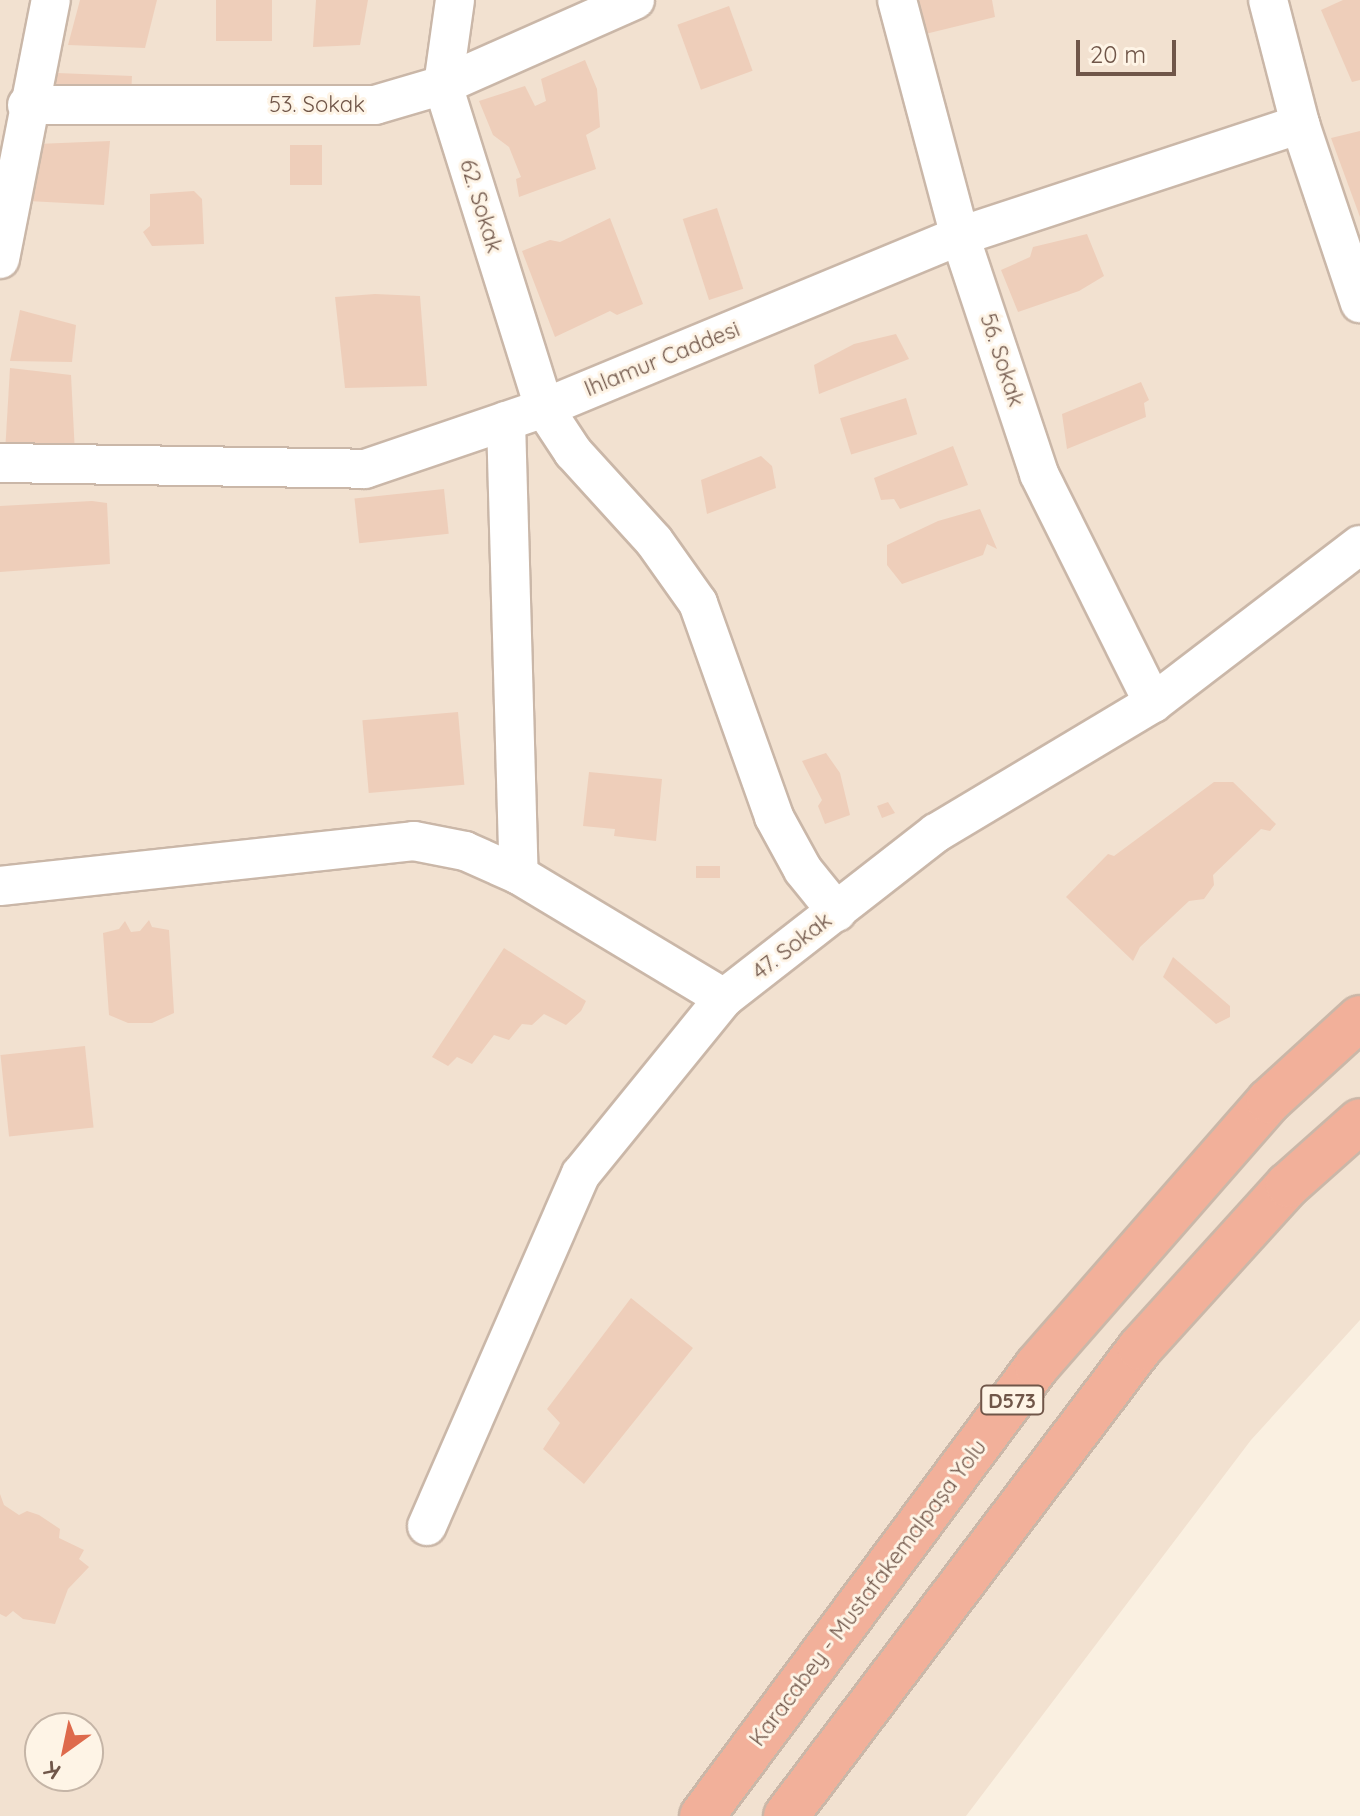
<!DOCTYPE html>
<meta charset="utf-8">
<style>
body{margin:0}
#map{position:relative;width:1360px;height:1816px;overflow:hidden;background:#faf0e1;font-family:Quicksand,sans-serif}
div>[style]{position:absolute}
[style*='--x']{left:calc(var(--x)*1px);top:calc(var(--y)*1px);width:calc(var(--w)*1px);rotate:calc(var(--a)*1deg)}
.residential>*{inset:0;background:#f2e1d0}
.building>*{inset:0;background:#eeceba;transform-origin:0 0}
.roads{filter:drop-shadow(2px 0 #cab7a8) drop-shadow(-2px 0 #cab7a8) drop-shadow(0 2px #cab7a8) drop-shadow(0 -2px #cab7a8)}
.minor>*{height:38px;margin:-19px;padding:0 19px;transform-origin:19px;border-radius:19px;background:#fff}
.highway>*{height:44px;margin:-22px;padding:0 22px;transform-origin:22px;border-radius:22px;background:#f2b09a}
span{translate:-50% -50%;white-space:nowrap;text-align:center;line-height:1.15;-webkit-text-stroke:6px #fef4e6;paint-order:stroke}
.shield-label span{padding:2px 6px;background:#fef4e6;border:2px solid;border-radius:6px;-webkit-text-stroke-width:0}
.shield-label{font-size:20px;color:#705649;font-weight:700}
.street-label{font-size:22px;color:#705649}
.north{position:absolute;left:24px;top:1712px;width:80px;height:80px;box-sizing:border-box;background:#fef4e6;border:2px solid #c5b5a7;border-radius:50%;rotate:213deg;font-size:22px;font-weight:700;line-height:32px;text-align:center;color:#705649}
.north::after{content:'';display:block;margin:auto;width:28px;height:36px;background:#de6a4c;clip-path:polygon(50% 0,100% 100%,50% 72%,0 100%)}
.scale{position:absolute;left:1076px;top:40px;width:100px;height:36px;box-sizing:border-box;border:4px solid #705649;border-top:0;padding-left:10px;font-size:24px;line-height:28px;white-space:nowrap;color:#705649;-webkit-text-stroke:6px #fef4e6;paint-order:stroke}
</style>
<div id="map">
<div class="residential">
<div style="clip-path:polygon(evenodd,0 0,1360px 0,1360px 1320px,1251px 1440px,966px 1816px,0 1816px,0 0,40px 1728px,88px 1728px,88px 1776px,40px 1776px,40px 1728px)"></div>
</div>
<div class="building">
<div style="clip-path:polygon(80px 0,157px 0,145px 48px,68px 45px)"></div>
<div style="left:216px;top:0;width:56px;height:41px"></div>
<div style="clip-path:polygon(316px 0,368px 0,360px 45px,313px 47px)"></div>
<div style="clip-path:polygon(907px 0,992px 0,995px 17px,917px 36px)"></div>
<div style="clip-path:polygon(1343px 0,1360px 0,1360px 80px,1352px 82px,1321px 10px)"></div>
<div style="left:729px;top:6px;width:69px;height:55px;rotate:70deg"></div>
<div style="clip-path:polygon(585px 60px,597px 89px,600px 127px,586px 135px,596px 169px,519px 197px,516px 179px,521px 177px,509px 147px,493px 135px,479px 101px,525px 86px,535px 106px,546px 101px,541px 79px)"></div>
<div style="clip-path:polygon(57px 73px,132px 76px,131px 97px,52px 96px)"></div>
<div style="clip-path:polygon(1360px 131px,1360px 217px,1331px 138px)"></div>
<div style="clip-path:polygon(110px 141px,104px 205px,28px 201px,37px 144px)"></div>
<div style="left:290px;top:145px;width:32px;height:40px"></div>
<div style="clip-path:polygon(194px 191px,202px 199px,204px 244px,152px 246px,143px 232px,150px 226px,150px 194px)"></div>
<div style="left:717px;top:208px;width:85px;height:36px;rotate:72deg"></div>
<div style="clip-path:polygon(610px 218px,643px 304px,617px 315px,610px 311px,555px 337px,522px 251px,550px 240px,560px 242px)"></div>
<div style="clip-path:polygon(1087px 234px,1104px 276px,1079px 291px,1018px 312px,1001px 270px,1030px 257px,1033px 247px)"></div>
<div style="clip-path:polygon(375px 294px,420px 296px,427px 386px,345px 388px,335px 297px)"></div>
<div style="clip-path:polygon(20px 310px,76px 325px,72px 362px,10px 361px)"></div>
<div style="clip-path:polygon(896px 334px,909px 359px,819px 394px,814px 365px,854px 344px)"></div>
<div style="clip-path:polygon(10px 368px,71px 375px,75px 454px,5px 453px)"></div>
<div style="clip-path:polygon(1141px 382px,1149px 400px,1144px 403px,1146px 417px,1067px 449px,1062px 414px)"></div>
<div style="left:906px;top:398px;width:38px;height:69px;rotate:73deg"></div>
<div style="clip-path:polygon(953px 446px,968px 485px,900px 509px,894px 499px,881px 500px,874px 478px)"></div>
<div style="clip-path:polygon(761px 456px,772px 466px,776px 488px,707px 514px,701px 480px)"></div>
<div style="left:444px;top:489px;width:45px;height:90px;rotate:84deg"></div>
<div style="clip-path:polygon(92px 501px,107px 503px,110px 564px,0 572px,0 506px)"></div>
<div style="clip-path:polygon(980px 509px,997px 549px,987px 544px,983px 555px,902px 584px,887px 565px,887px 545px,938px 521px)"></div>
<div style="left:458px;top:712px;width:73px;height:96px;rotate:85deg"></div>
<div style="clip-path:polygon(826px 753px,840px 773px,850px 815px,825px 824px,818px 806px,822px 800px,802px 761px)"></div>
<div style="clip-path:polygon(589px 772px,662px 779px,656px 841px,614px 836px,615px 829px,583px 826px)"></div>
<div style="clip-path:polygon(1214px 782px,1233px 782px,1276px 824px,1270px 831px,1261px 829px,1213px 875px,1214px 885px,1204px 899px,1189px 901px,1140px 947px,1133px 961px,1066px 897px,1108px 854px,1114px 856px)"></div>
<div style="clip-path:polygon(888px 802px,895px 813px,882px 818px,877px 806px)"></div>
<div style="left:696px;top:866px;width:24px;height:12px"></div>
<div style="clip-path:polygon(149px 920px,152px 927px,169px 930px,174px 1013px,152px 1023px,128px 1023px,109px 1015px,103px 933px,119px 929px,125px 921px,131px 932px,140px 931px)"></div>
<div style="clip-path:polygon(504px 948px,586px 1001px,581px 1011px,566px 1025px,544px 1014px,532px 1025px,522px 1024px,509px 1040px,494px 1035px,472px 1064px,457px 1057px,448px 1066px,432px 1057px)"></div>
<div style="clip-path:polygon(1173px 957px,1230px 1006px,1230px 1017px,1216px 1024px,1163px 977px)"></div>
<div style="left:85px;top:1046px;width:82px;height:85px;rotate:84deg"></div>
<div style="clip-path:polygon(631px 1298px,693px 1348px,584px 1484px,543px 1449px,560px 1423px,547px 1409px)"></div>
<div style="clip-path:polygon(0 1494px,4px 1505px,19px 1515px,27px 1511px,39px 1515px,60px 1529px,59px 1538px,84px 1550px,79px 1559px,89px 1567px,68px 1589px,55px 1624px,23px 1619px,13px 1611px,6px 1617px,0 1614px)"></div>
</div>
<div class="roads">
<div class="minor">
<div style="--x:455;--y:0;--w:86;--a:98"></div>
<div style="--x:443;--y:85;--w:338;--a:72.6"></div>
<div style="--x:544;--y:408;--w:53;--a:56.6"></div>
<div style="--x:573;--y:452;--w:120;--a:47.7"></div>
<div style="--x:654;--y:541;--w:76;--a:54.6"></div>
<div style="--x:698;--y:603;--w:227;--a:70.4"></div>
<div style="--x:774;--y:817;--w:60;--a:61.3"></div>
<div style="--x:803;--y:870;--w:54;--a:51"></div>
<div style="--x:897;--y:0;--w:244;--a:75.1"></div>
<div style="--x:960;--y:236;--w:251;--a:71.6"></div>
<div style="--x:1039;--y:474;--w:256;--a:63.5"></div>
<div style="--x:1268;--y:0;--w:128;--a:75.5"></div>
<div style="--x:1300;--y:124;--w:189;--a:71.5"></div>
<div style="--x:27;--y:105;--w:348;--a:0"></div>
<div style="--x:375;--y:105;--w:71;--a:-16.4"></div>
<div style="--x:443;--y:85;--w:210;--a:-23.9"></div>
<div style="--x:0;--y:259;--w:264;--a:-78.9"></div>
<div style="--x:506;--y:421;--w:454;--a:88.4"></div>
<div style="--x:0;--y:463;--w:365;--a:0.9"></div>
<div style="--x:365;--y:469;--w:189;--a:-18.8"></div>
<div style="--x:544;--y:408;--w:450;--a:-22.5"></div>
<div style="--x:960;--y:236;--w:358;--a:-18.2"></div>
<div style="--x:0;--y:886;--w:416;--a:-6.2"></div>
<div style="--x:414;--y:841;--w:52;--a:11.1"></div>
<div style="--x:465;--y:851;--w:59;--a:24"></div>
<div style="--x:519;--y:875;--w:239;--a:31"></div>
<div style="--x:427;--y:1526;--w:384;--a:-66.4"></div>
<div style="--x:581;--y:1174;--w:227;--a:-50.9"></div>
<div style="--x:724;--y:998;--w:269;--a:-37.9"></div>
<div style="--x:936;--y:833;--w:253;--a:-30.9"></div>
<div style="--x:1153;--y:703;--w:260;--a:-37.4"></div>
</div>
<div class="highway">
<div style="--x:702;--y:1816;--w:561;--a:-53.33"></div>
<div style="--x:1037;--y:1366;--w:352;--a:-48.8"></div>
<div style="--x:1269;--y:1101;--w:123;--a:-42.4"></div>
<div style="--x:786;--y:1816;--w:587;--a:-52.9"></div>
<div style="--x:1140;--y:1348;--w:220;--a:-47.8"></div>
<div style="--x:1288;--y:1185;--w:96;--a:-41.6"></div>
</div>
</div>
<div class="shield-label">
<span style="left:1012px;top:1400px">D573</span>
</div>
<div class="street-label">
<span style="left:317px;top:105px">53. Sokak</span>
<span style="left:481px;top:206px;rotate:73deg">62. Sokak</span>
<span style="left:662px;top:359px;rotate:-22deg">Ihlamur Caddesi</span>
<span style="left:1002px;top:360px;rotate:72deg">56. Sokak</span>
<span style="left:792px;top:946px;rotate:-38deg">47. Sokak</span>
<span style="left:868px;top:1593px;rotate:-53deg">Karacabey - Mustafakemalpaşa Yolu</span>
</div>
<div class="north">K</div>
<div class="scale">20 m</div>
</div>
